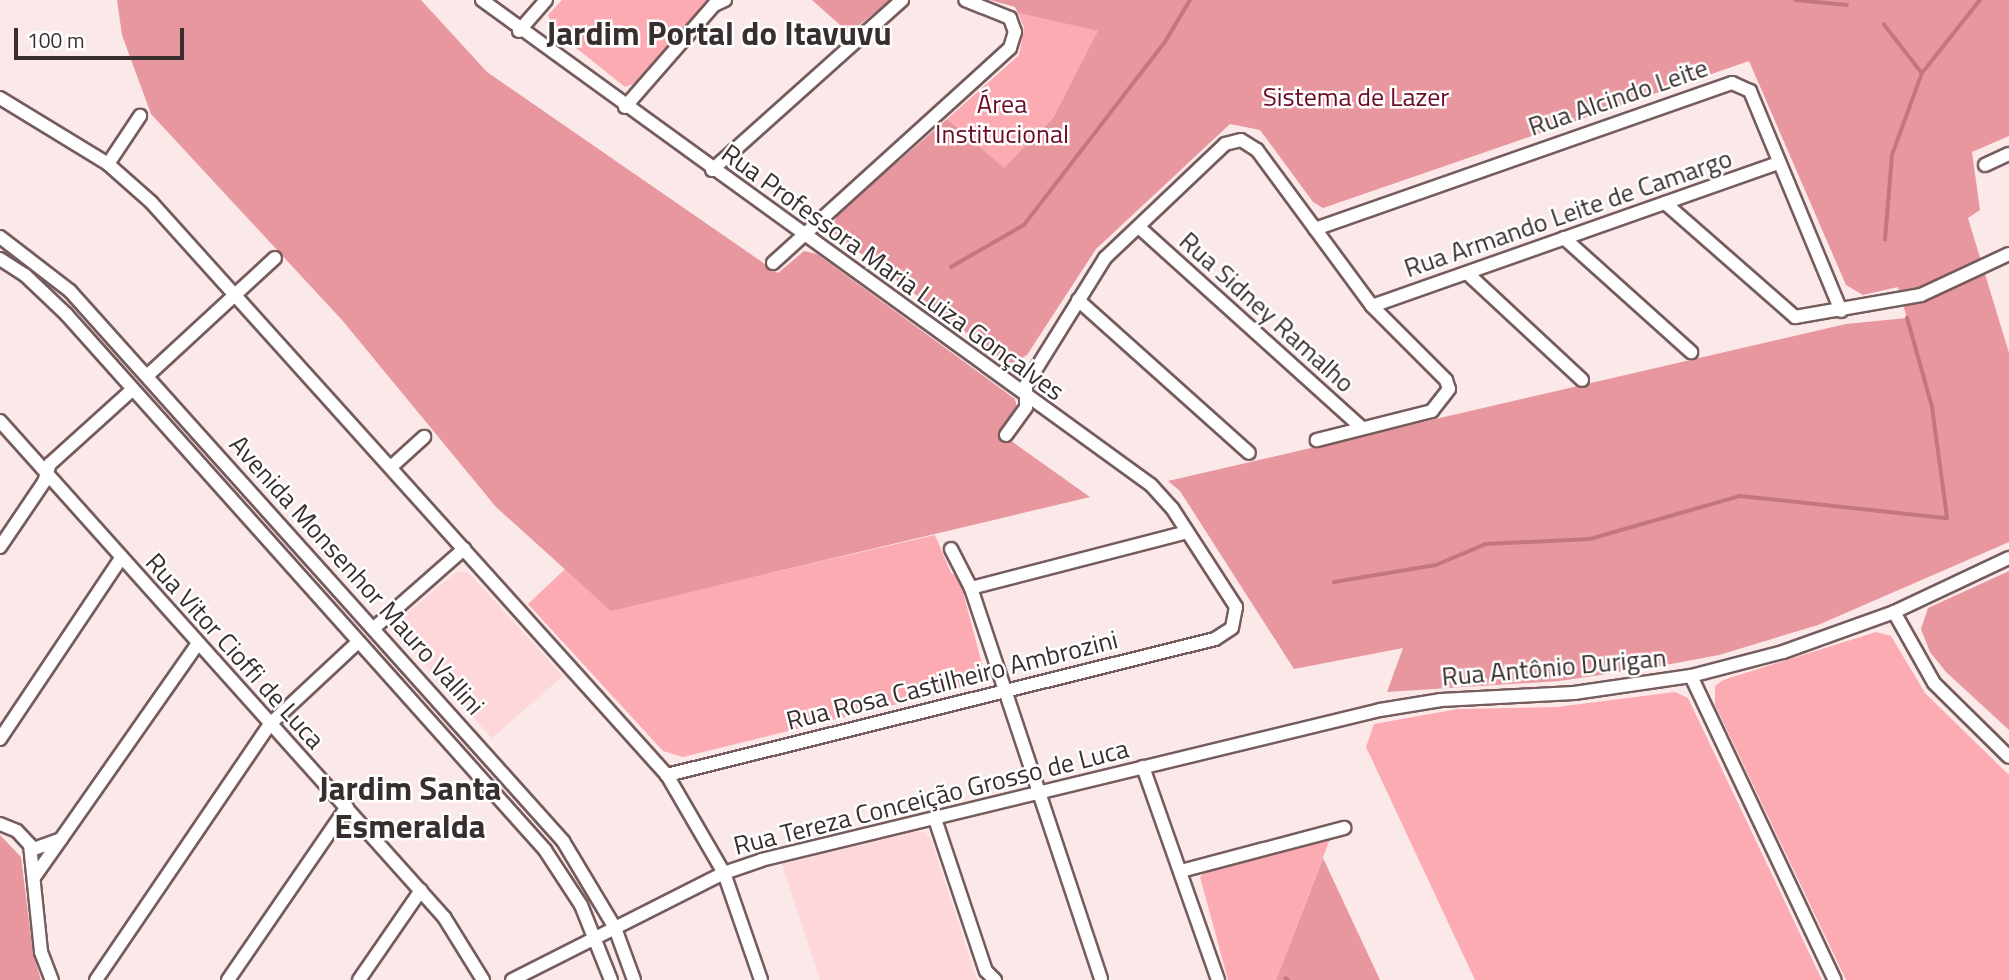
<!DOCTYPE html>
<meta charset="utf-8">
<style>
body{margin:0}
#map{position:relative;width:2009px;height:980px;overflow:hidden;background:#fbe8e9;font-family:"Titillium Web",sans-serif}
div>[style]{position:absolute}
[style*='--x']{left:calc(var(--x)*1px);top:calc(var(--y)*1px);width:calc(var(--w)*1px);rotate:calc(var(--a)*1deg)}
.built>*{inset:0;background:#fed7da}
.green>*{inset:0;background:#fcabb2}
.forest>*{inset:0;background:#e8979e}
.stream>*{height:3.5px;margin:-1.75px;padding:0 1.75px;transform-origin:1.75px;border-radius:1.75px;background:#c4767e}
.roads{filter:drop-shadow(2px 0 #755c5d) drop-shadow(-2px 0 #755c5d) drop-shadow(0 2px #755c5d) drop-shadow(0 -2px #755c5d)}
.street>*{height:12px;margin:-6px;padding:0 6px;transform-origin:6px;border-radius:6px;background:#fff}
span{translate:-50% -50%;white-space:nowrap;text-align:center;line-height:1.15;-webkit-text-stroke:5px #fff;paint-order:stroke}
.park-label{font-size:26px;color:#6c0b25}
.street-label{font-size:26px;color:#392e2e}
.district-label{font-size:33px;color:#392e2e;font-weight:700}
.scale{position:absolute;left:14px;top:28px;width:170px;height:32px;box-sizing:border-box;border:4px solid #392e2e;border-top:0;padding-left:9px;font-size:21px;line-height:24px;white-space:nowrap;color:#392e2e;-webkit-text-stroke:5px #fff;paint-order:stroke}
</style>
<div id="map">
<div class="built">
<div style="clip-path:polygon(458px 571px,469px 573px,563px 676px,492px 738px,398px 635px,402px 617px)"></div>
<div style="clip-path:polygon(912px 832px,924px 832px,931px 839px,977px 980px,820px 980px,782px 864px)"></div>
</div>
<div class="green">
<div style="clip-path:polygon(562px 0,709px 0,636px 83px,625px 87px,555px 31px,548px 15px)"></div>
<div style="clip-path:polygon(1018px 13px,1099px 31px,1053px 118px,1004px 169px,947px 119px,1019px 55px,1024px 28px)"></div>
<div style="clip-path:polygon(935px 535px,951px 573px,959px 577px,982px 664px,980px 679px,971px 686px,683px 757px,663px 751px,528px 604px,565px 569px,611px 610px)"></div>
<div style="clip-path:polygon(1876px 632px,1891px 636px,1925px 693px,2009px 775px,2009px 980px,1846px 980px,1715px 705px,1715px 686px,1723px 680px)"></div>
<div style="clip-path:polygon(1675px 692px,1688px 698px,1822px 980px,1475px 980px,1366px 747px,1374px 724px,1458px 709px,1557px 707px)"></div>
<div style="clip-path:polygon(1330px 839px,1276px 980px,1228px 980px,1200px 877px,1205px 872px)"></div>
</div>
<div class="forest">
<div style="clip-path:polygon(117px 0,421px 0,487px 72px,778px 273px,804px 251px,817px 254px,1015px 399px,1017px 408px,1000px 433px,1090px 497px,611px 611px,496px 507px,342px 320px,151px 114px,122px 35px)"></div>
<div style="clip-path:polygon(812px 0,891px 0,849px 33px)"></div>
<div style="clip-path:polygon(990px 0,2009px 0,2009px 136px,1972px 152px,1980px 210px,1968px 218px,2009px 353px,2009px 542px,1818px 625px,1719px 655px,1655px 667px,1559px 681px,1387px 692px,1403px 648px,1294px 669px,1180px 491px,1168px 481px,1846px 324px,1907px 318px,1898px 287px,1863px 295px,1846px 285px,1749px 61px,1323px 208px,1313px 202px,1260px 130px,1230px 124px,1096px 249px,1027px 355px,1014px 363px,1004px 361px,831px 231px,837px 215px,947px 119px,1004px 168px,1053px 118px,1098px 31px,1018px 13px,1015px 7px)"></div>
<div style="clip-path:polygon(2009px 571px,2009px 730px,1946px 672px,1930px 652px,1921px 629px,1928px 608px)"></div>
<div style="clip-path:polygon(0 835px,21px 857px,33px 953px,41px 980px,0 980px)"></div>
<div style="clip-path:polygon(1323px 858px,1380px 980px,1276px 980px)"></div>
</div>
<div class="stream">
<div style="--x:1796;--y:0;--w:51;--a:5.6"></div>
<div style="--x:1884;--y:24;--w:62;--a:52.2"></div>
<div style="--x:1885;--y:240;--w:85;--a:-85.3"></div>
<div style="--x:1892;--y:155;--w:87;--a:-69.9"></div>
<div style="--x:1922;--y:73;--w:93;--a:-51.5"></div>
<div style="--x:951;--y:267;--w:84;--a:-29.9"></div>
<div style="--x:1024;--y:225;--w:231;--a:-52.4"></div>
<div style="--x:1165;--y:42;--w:49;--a:-59.2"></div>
<div style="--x:1334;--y:582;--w:103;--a:-9.5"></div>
<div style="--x:1436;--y:565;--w:54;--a:-22.8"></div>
<div style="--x:1486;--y:544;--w:104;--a:-2.8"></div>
<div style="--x:1590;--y:539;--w:156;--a:-16"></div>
<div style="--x:1740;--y:496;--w:208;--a:6.1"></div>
<div style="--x:1947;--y:518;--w:112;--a:-97.7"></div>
<div style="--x:1932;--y:407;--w:92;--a:-105.7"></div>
<div style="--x:1286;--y:978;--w:3;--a:45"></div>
</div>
<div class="roads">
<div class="street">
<div style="--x:482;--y:0;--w:826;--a:35.94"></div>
<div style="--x:1151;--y:485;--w:31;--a:48"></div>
<div style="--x:1172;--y:508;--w:118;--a:57.1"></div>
<div style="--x:1236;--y:607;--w:21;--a:101"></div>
<div style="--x:1232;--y:628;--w:20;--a:147"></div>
<div style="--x:1215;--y:639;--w:565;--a:166.06"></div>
<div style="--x:519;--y:31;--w:41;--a:-48.9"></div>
<div style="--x:0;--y:98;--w:127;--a:31.4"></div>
<div style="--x:108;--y:164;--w:57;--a:41.5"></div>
<div style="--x:151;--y:202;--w:771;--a:48"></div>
<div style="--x:667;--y:775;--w:113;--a:59.8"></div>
<div style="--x:724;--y:873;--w:113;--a:70.9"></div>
<div style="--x:625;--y:107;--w:135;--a:-48.9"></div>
<div style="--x:714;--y:5;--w:12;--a:-24"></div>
<div style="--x:108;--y:164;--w:58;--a:-56.3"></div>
<div style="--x:1985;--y:165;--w:26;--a:-25"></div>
<div style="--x:712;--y:170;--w:255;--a:-41.8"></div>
<div style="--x:1665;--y:203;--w:173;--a:41.2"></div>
<div style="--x:1795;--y:317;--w:128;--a:-9.9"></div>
<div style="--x:1921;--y:295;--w:97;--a:-25"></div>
<div style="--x:1141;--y:229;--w:297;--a:42"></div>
<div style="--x:1315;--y:229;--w:442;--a:-19.3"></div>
<div style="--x:1732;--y:83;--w:20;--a:24"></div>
<div style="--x:1750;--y:91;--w:238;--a:67.5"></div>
<div style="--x:0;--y:237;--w:88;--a:37.6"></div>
<div style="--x:70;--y:291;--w:739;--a:48.13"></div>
<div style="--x:563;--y:841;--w:101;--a:59.1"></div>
<div style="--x:615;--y:928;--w:55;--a:69.9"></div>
<div style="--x:1564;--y:238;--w:171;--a:41.9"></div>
<div style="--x:0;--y:259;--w:30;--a:33"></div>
<div style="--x:25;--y:275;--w:57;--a:43.6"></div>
<div style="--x:66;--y:314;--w:719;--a:48.21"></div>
<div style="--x:545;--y:850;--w:66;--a:56.8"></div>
<div style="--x:581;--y:905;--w:81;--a:68.2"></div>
<div style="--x:773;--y:263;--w:320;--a:-42.2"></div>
<div style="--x:1010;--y:48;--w:17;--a:-73"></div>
<div style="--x:1015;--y:32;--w:15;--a:-110"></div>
<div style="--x:1010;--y:18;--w:48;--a:-158.2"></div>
<div style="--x:1467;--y:273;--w:157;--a:42.9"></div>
<div style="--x:1078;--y:300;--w:229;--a:41.8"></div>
<div style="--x:1372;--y:306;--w:431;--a:-19.4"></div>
<div style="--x:147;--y:376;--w:174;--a:-42.7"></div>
<div style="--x:0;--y:421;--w:666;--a:48.17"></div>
<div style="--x:444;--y:917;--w:74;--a:58.2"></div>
<div style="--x:1006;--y:435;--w:34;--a:-54"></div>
<div style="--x:1026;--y:407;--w:22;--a:-90"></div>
<div style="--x:1026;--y:385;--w:150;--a:-58.1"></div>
<div style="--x:1105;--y:258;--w:166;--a:-43.5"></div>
<div style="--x:1225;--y:144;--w:16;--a:-14"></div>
<div style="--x:1241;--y:140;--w:19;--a:32"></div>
<div style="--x:1257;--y:150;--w:194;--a:53.6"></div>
<div style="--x:1372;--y:306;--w:105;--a:45"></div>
<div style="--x:1446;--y:380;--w:9;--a:72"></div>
<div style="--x:1449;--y:389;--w:28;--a:128"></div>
<div style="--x:1432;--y:411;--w:119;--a:165.8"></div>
<div style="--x:391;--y:467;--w:45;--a:-42.3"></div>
<div style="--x:0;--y:547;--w:78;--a:-55.9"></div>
<div style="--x:44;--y:482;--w:19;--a:-72"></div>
<div style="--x:50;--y:464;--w:110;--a:-42.1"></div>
<div style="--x:951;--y:549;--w:44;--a:62.9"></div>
<div style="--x:971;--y:588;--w:412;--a:71.6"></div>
<div style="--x:971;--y:588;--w:223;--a:-14.5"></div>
<div style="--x:1894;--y:612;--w:81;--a:60.6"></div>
<div style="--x:1934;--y:683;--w:105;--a:44.6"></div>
<div style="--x:374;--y:628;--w:120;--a:-41.3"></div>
<div style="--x:1691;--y:676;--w:336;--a:64.7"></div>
<div style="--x:0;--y:739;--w:218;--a:-56.2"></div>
<div style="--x:1143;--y:767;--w:226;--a:70.6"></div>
<div style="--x:935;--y:819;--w:160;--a:71.5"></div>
<div style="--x:986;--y:971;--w:13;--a:45"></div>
<div style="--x:0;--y:824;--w:18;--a:22"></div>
<div style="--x:17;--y:831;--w:19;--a:47"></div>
<div style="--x:30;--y:845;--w:108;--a:84.1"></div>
<div style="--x:41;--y:952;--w:30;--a:69"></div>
<div style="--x:61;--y:839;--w:239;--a:-55"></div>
<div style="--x:31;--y:850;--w:32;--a:-20"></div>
<div style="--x:61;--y:839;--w:45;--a:125.1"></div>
<div style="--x:1181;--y:871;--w:169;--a:-14.8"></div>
<div style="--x:96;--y:980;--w:310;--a:-55.8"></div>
<div style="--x:270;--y:724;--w:120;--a:-43"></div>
<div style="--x:228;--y:980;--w:210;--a:-55.5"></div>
<div style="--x:359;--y:980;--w:109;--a:-55.4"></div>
<div style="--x:512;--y:980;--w:237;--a:-26.8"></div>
<div style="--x:724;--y:873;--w:39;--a:-19"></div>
<div style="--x:761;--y:860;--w:637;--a:-13.62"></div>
<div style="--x:1380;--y:710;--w:62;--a:-9.3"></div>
<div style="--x:1441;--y:700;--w:133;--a:-3"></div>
<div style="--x:1574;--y:693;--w:118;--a:-8.3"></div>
<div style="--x:1691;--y:676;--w:95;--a:-14.6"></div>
<div style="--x:1783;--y:652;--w:118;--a:-19.8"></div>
<div style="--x:1894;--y:612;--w:127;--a:-25.2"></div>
</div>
</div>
<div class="park-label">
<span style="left:1356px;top:97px">Sistema de Lazer</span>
<span style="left:1002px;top:119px">Área<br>Institucional</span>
</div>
<div class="street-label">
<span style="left:1618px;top:97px;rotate:-19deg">Rua Alcindo Leite</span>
<span style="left:1568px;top:213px;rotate:-19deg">Rua Armando Leite de Camargo</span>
<span style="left:893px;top:272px;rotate:36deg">Rua Professora Maria Luiza Gonçalves</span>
<span style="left:1267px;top:312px;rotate:42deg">Rua Sidney Ramalho</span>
<span style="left:357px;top:575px;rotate:48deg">Avenida Monsenhor Mauro Vallini</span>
<span style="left:235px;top:651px;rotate:48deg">Rua Vitor Cioffi de Luca</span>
<span style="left:1554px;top:667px;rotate:-5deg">Rua Antônio Durigan</span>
<span style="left:952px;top:680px;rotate:-14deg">Rua Rosa Castilheiro Ambrozini</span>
<span style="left:931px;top:797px;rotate:-14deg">Rua Tereza Conceição Grosso de Luca</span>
</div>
<div class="district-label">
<span style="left:719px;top:34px">Jardim Portal do Itavuvu</span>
<span style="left:410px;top:808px">Jardim Santa<br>Esmeralda</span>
</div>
<div class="scale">100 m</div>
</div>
